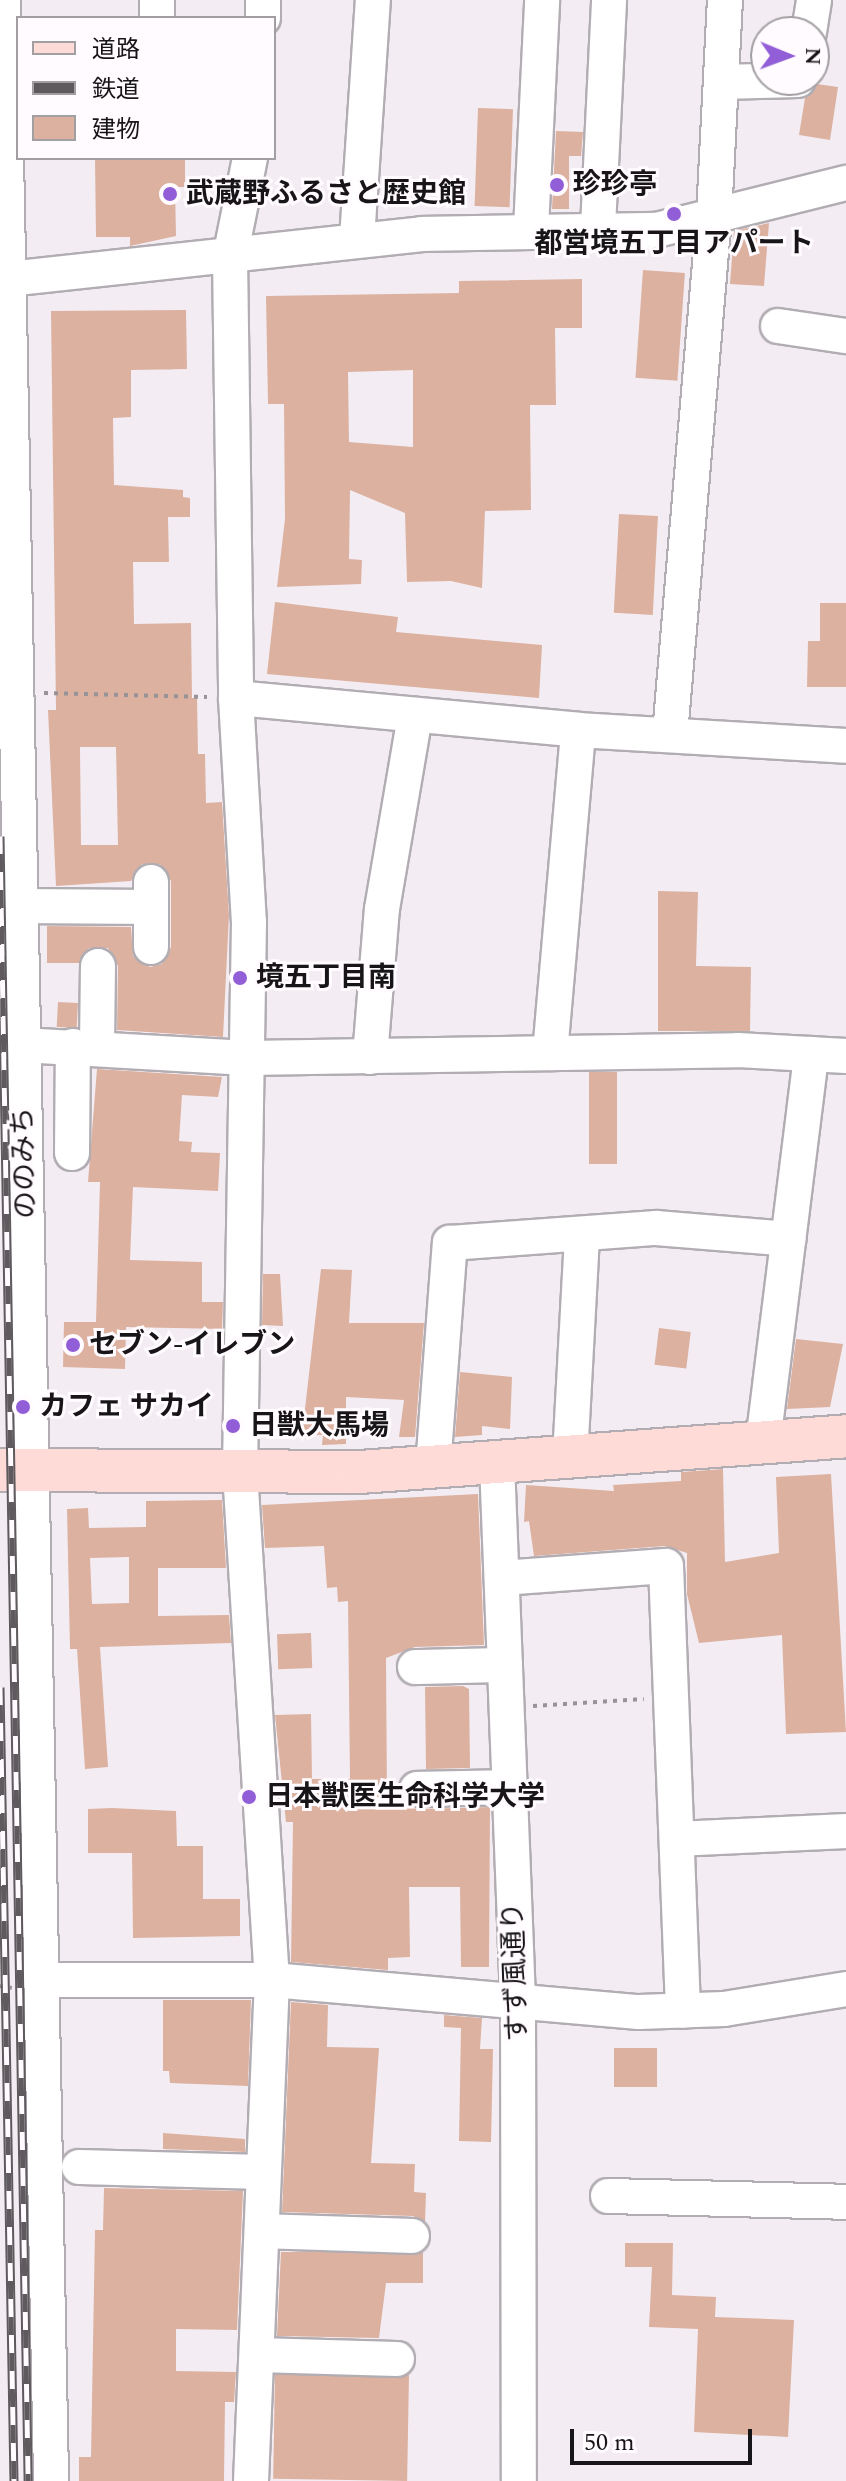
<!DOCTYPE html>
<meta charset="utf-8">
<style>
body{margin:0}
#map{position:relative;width:846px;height:2481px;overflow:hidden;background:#f3edf3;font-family:Spectral,"Noto Sans JP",serif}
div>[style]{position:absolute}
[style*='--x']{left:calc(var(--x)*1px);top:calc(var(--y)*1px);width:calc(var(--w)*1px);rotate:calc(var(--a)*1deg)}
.building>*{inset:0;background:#dcb1a0;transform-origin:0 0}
.path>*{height:4px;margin-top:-2px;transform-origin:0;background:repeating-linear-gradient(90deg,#979397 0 4px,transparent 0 10px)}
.roads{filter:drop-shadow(2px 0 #b2adb2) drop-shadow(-2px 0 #b2adb2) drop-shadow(0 2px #b2adb2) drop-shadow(0 -2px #b2adb2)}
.minor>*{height:34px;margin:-17px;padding:0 17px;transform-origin:17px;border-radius:17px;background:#fff}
.major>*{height:42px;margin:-21px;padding:0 21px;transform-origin:21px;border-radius:21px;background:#fedbd7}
.rail>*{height:9px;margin-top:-4.5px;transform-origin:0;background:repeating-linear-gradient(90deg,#fffbff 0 18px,#5e5a5e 0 36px);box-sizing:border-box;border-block:2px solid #5e5a5e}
.dots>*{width:22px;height:22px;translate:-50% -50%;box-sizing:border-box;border:4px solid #fffbff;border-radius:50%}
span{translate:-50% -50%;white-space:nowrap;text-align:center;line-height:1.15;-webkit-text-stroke:6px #fffbff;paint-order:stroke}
.poi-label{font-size:28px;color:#171517;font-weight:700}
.left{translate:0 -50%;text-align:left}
.street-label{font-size:28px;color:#171517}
.legend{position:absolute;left:16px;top:16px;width:260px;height:144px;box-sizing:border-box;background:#fffbff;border:2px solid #a29fa2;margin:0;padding:10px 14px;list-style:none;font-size:24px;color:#171517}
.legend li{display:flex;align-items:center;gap:16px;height:40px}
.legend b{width:40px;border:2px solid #a29fa2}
.north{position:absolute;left:750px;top:16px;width:80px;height:80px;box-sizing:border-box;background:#fffbff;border:2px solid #a29fa2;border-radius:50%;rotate:91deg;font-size:22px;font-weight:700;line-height:32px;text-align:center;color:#171517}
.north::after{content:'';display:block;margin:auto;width:28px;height:36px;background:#915ed7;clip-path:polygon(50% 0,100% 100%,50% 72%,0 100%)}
.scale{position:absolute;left:570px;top:2429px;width:182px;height:36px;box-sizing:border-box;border:4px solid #171517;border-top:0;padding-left:10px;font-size:24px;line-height:28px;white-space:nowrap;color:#171517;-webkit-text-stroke:6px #fffbff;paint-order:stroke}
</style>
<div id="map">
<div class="building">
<div style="clip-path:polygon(817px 84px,838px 87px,830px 140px,799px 135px,805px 98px)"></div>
<div style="left:478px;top:108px;width:35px;height:98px;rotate:2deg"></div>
<div style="clip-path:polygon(556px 131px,583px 132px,581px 156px,569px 156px,569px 209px,552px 209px)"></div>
<div style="clip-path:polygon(95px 158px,185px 158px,185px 187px,175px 187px,176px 236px,130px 246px,130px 237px,96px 237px)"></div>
<div style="clip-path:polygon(769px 223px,764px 286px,730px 284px,734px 231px)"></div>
<div style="left:643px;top:270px;width:42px;height:108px;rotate:4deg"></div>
<div style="clip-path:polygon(evenodd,582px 279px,582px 328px,555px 328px,556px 405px,530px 405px,531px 510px,485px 511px,482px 588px,451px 581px,407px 582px,405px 513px,350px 490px,349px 559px,362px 560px,361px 584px,277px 587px,285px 519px,284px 404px,268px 404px,266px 296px,459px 293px,459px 281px,582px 279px,413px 370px,413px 447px,349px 442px,348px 372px,413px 370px)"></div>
<div style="clip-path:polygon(evenodd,186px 310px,187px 369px,131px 370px,131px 417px,113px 418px,114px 485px,183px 490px,183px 497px,190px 498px,190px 517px,168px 517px,169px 562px,133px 562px,134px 624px,191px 623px,192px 698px,197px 698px,198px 754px,205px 754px,206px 803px,222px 802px,229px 915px,223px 1037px,117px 1030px,118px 966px,108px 948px,89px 948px,79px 963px,47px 963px,47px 926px,131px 927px,133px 956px,150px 967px,162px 964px,171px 947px,171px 881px,160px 864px,142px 864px,131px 881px,56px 886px,48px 710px,56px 710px,51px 311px,186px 310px,80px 747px,116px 747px,118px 845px,81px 845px,80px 747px)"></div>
<div style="left:619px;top:514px;width:39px;height:99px;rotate:3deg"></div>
<div style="clip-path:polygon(275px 602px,398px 617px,396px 632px,542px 645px,539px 698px,267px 674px)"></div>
<div style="clip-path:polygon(820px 603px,846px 603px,846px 687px,807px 687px,808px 641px,820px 641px)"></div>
<div style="clip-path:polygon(658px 891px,698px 892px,696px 966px,751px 967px,750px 1031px,658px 1031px)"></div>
<div style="left:58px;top:1002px;width:20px;height:25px;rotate:3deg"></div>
<div style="clip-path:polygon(97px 1069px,222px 1077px,218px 1097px,182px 1095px,179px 1141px,192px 1142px,191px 1152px,220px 1153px,218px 1191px,133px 1187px,130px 1260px,202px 1262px,202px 1302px,223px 1302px,222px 1329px,126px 1327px,125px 1369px,63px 1367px,64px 1322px,96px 1322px,100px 1182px,88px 1182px)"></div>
<div style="left:589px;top:1072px;width:28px;height:92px"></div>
<div style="clip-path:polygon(321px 1269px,352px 1270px,349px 1323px,424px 1323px,415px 1437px,399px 1437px,404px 1400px,346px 1397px,346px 1444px,322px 1445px,323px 1435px,302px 1435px)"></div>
<div style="clip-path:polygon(263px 1274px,280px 1274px,283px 1326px,262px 1325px)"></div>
<div style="left:659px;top:1328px;width:32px;height:37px;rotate:7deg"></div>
<div style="clip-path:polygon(796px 1339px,843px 1344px,830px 1407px,787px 1409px)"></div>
<div style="clip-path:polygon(460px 1372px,512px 1377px,510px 1429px,482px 1426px,482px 1435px,455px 1437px)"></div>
<div style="clip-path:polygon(723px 1469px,725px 1562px,779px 1553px,776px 1477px,831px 1474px,846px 1732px,786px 1734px,782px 1635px,699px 1643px,687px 1594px,687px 1553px,665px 1546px,534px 1556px,529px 1521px,524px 1522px,526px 1485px,614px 1491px,613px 1485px,681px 1481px,681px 1472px)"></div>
<div style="clip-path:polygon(478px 1494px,484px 1645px,415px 1647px,386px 1658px,387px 1799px,417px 1809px,490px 1807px,489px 1967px,461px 1967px,460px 1887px,409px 1887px,410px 1957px,388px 1958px,388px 1970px,291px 1962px,293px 1822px,286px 1822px,275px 1715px,311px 1714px,312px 1779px,350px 1779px,348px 1601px,338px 1602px,337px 1587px,327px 1588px,324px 1546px,265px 1548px,262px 1505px)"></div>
<div style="clip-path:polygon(evenodd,222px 1500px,226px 1568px,158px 1568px,158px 1616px,229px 1615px,231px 1643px,100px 1647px,108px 1767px,85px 1769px,77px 1649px,70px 1649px,67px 1509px,88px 1508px,89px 1528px,146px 1527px,146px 1501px,222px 1500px,129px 1557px,129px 1603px,92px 1604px,90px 1558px,129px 1557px)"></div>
<div style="left:311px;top:1633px;width:35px;height:34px;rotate:88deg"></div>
<div style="clip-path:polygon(463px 1686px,469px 1689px,470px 1768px,426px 1769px,425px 1687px)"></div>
<div style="clip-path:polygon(112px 1808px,176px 1811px,177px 1846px,203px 1846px,203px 1899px,240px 1899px,240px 1936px,133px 1938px,132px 1853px,88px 1853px,88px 1809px)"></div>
<div style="clip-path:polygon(163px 2000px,251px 2000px,248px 2086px,170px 2083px,169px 2071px,163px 2071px)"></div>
<div style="clip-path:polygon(291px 2002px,328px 2005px,327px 2047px,379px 2048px,371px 2163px,415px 2164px,414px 2192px,426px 2193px,425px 2222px,413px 2216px,282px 2212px)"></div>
<div style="clip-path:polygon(444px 2015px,482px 2018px,480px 2049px,493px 2049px,491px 2142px,459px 2141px,461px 2028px,444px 2027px)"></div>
<div style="left:614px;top:2048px;width:43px;height:39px"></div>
<div style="clip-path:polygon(163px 2133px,245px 2139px,245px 2152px,163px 2149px)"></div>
<div style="clip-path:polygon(104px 2188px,243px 2191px,237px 2330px,176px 2329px,176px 2371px,236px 2372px,234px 2402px,225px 2402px,224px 2481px,79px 2481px,79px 2457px,91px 2457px,95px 2230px,103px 2230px)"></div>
<div style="clip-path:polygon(625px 2243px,673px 2243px,672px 2295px,716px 2297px,715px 2317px,794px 2320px,788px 2437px,694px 2432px,698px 2329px,649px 2327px,652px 2267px,625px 2267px)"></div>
<div style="clip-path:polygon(281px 2252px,423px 2252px,423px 2283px,386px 2283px,379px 2338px,277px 2336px)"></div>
<div style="left:409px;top:2374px;width:107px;height:134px;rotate:91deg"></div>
</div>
<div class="path">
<div style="--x:44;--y:693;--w:163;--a:1.4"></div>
<div style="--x:533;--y:1706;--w:111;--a:-3.6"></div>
<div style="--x:0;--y:1986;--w:12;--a:9"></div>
</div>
<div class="roads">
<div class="minor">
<div style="--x:3;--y:0;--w:2481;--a:88.89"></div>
<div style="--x:157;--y:0;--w:18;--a:90"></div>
<div style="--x:263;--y:18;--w:18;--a:-90"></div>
<div style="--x:809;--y:32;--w:32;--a:-81"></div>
<div style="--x:721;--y:82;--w:77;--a:-1.5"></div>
<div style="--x:250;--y:158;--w:101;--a:101.4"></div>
<div style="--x:230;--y:257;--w:441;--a:89.2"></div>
<div style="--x:236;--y:698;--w:224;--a:86.7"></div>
<div style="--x:249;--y:922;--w:550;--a:90.94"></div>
<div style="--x:240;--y:1472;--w:509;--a:86.4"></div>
<div style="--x:272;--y:1980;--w:501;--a:92.4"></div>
<div style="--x:598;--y:227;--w:227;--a:-87.2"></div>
<div style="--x:531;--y:229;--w:229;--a:-87.2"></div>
<div style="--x:357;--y:239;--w:240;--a:-86.2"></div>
<div style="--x:0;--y:280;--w:424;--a:-6.2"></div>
<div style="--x:422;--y:234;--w:235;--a:-1"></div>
<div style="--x:657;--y:230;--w:195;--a:-14"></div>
<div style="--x:778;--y:326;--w:69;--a:8.4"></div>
<div style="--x:236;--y:698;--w:343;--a:5.3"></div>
<div style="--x:578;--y:730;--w:268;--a:3.4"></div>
<div style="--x:670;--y:734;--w:520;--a:-85.14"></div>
<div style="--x:714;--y:216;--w:216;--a:-87.1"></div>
<div style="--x:151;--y:882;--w:65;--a:90"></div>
<div style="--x:20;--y:906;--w:131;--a:0.4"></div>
<div style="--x:22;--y:1045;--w:225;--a:3.3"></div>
<div style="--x:247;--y:1058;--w:491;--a:-0.9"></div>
<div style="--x:738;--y:1050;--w:108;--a:3.2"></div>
<div style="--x:97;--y:1047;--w:81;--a:-89.3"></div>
<div style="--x:550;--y:1053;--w:324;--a:-85"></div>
<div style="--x:370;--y:1057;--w:148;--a:-85.4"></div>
<div style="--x:382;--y:909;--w:197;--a:-80.3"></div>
<div style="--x:72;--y:1153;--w:107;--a:-89.5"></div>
<div style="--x:763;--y:1442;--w:391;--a:-82.9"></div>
<div style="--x:570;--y:1458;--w:223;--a:-86.9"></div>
<div style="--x:497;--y:1463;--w:536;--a:87.76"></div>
<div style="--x:518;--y:1999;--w:482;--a:89.9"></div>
<div style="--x:433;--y:1467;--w:225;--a:-85.7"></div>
<div style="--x:450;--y:1243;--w:207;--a:-4.2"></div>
<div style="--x:656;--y:1228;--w:133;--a:4.7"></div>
<div style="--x:502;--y:1578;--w:164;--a:-4.2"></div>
<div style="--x:666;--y:1566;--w:445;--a:87.8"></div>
<div style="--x:415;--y:1667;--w:90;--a:-1.3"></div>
<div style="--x:417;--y:1789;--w:93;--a:-1.2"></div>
<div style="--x:677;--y:1839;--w:169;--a:-2.7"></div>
<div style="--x:42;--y:1980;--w:230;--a:0"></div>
<div style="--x:272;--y:1980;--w:368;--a:5"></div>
<div style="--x:639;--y:2012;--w:85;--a:-2"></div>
<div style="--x:724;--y:2009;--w:124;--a:-9.3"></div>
<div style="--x:79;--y:2167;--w:184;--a:1.6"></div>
<div style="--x:608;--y:2196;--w:238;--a:1.4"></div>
<div style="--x:262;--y:2231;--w:150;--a:1.9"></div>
<div style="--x:257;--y:2355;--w:140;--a:1.6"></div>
</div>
<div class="major">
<div style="--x:0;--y:1470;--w:360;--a:0.3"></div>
<div style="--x:360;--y:1472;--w:487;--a:-4.2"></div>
</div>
</div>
<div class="rail">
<div style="--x:0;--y:836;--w:1645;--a:89.02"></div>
<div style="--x:0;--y:1687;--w:794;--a:88.99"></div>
</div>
<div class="dots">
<div style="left:557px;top:185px;background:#915ed7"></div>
<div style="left:170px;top:194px;background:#915ed7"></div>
<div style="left:674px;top:214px;background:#915ed7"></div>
<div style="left:240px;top:978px;background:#915ed7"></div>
<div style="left:73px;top:1345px;background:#915ed7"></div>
<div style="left:23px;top:1407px;background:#915ed7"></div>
<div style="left:233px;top:1426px;background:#915ed7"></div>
<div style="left:249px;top:1797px;background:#915ed7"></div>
</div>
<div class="poi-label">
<span class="left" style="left:573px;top:185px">珍珍亭</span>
<span class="left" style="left:186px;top:194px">武蔵野ふるさと歴史館</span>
<span style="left:674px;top:244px">都営境五丁目アパート</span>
<span class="left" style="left:256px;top:978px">境五丁目南</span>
<span class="left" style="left:89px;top:1345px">セブン-イレブン</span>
<span class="left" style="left:39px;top:1407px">カフェ サカイ</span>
<span class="left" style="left:249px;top:1426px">日獣大馬場</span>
<span class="left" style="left:265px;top:1797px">日本獣医生命科学大学</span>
</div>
<div class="street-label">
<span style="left:25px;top:1163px;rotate:-92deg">ののみち</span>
<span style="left:516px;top:1972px;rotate:-92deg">すず風通り</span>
</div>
<ul class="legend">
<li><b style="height:10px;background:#fedbd7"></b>道路</li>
<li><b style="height:10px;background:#5e5a5e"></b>鉄道</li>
<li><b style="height:22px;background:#dcb1a0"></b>建物</li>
</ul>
<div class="north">N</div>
<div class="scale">50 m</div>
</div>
